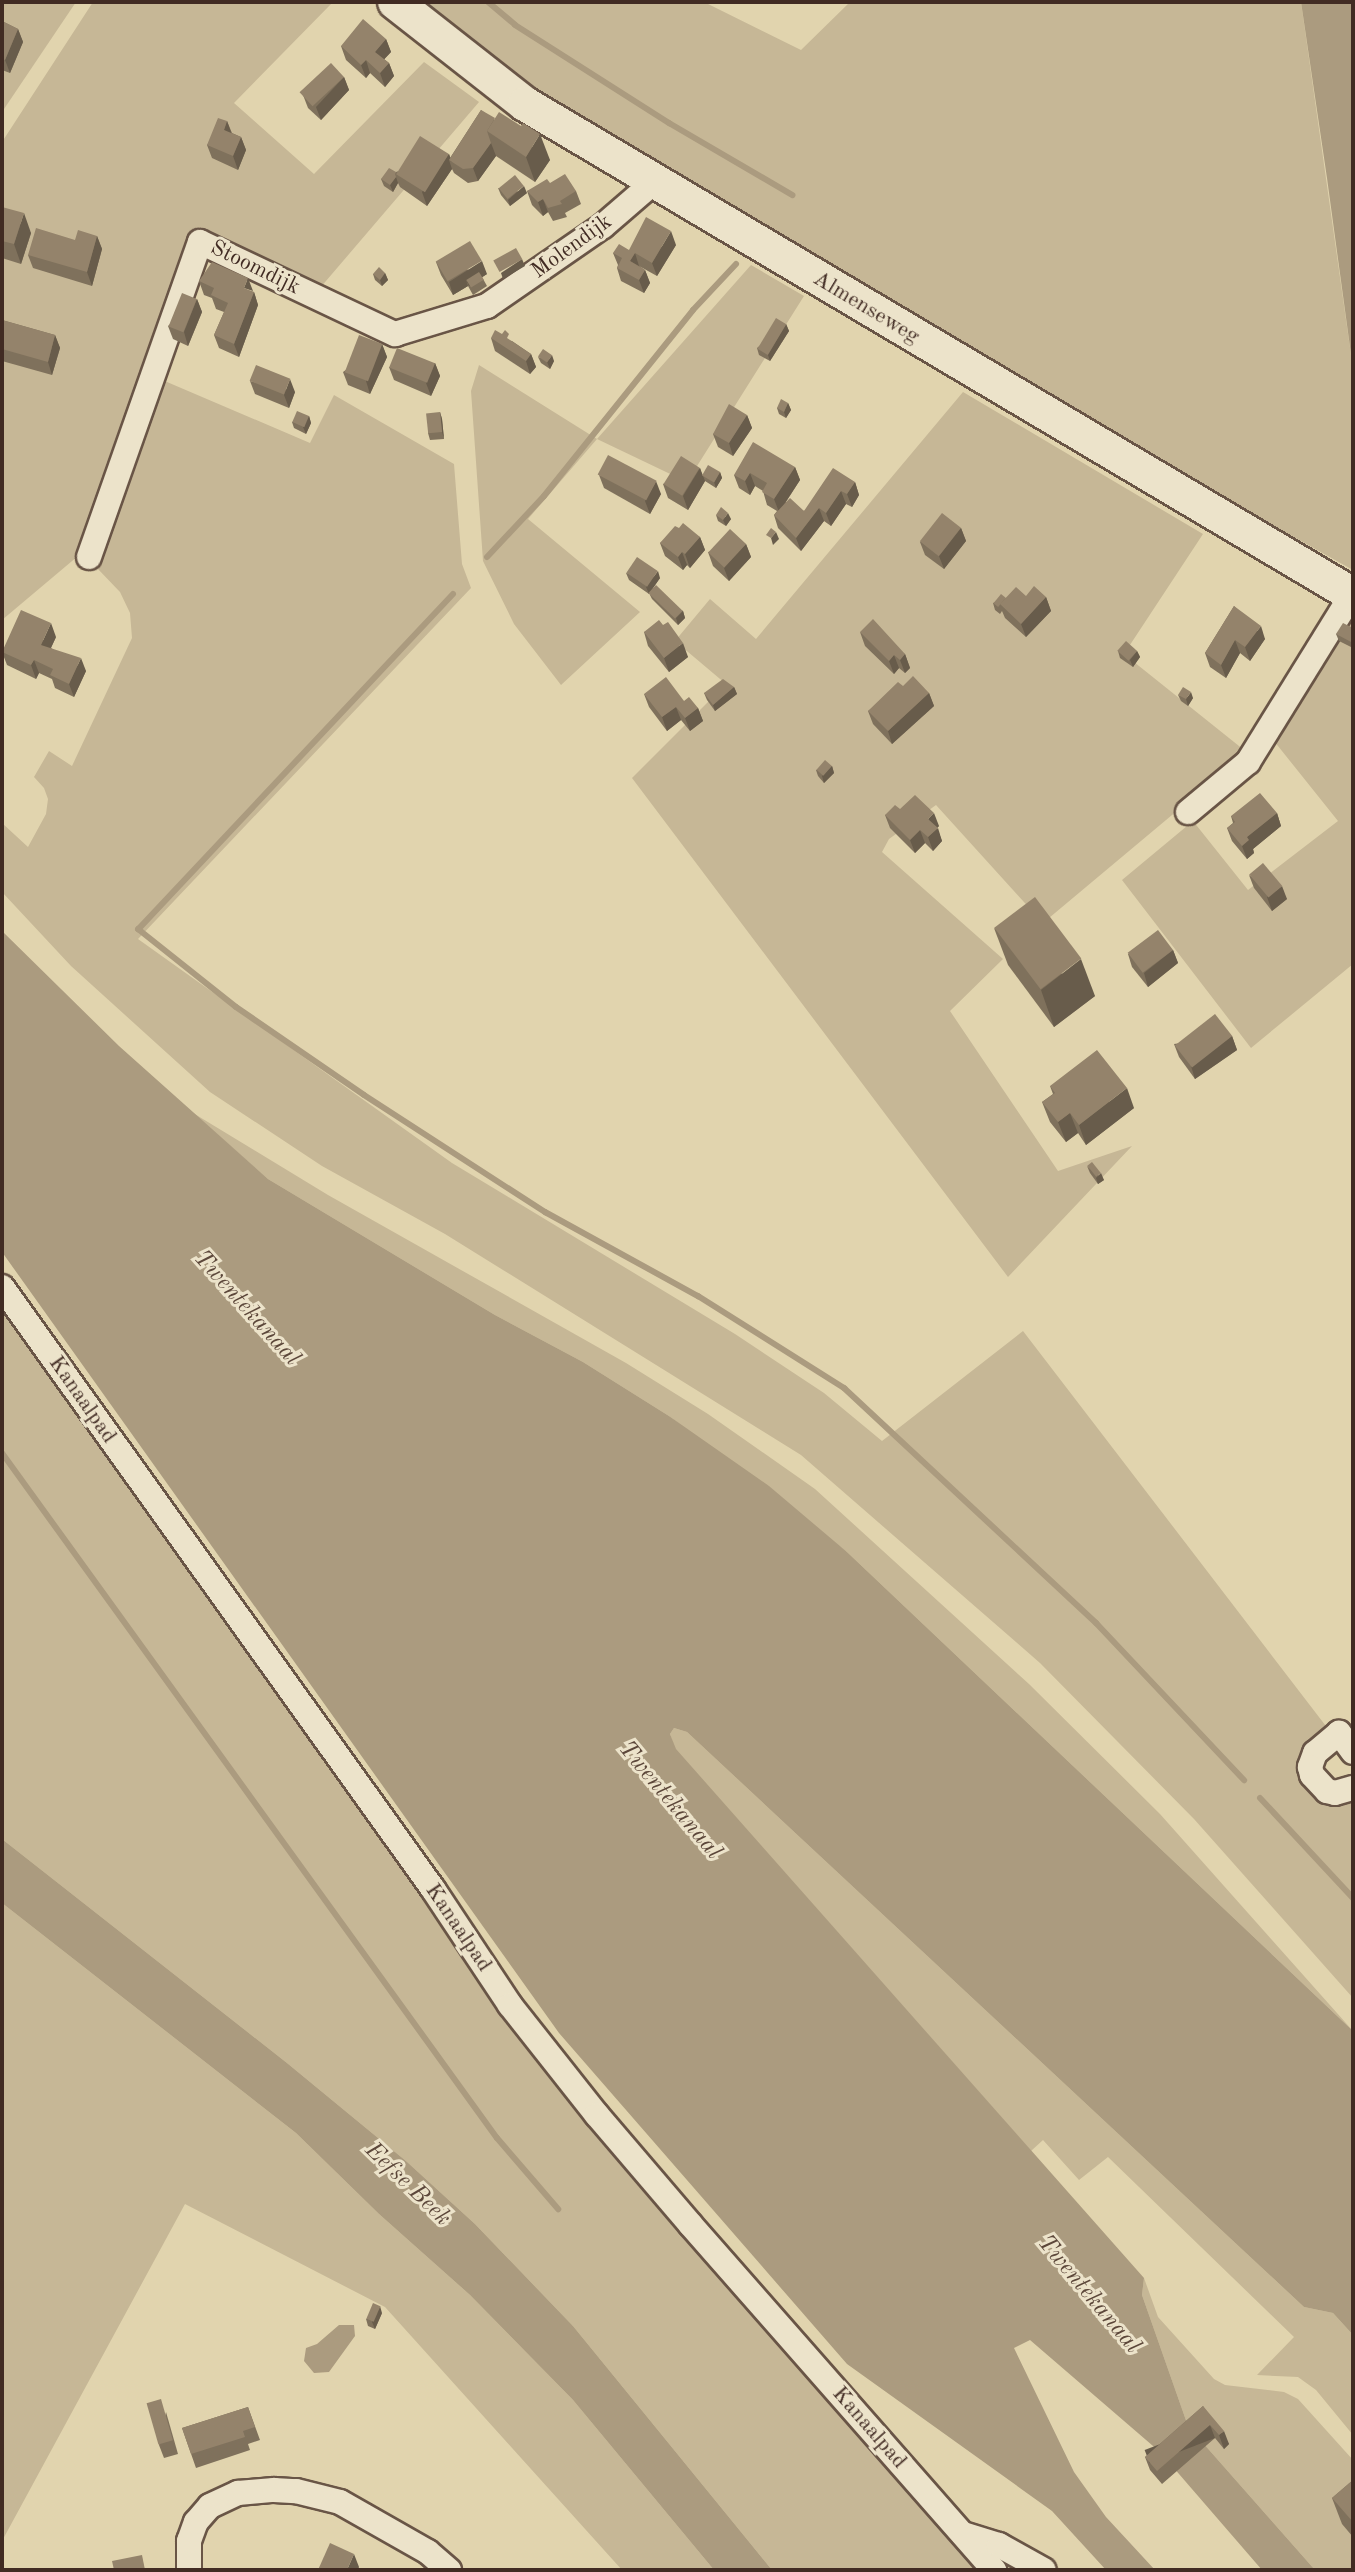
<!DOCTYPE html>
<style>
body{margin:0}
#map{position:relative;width:1355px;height:2572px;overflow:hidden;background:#e1d4ae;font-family:"Old Standard TT",serif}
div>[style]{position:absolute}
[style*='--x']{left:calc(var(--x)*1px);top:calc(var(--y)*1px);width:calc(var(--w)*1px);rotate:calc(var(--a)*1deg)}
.green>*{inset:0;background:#c6b796}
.water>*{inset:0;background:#ab9b7f}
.stream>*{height:6px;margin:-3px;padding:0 3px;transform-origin:3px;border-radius:3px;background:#ab9b7f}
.roads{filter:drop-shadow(2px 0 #695546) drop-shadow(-2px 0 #695546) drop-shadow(0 2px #695546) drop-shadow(0 -2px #695546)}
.street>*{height:24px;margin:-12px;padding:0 12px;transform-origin:12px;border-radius:12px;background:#ece3ca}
.secondary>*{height:34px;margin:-17px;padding:0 17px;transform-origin:17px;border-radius:17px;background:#ece3ca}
.wall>*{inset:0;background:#7f715c}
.shaded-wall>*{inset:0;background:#685c4b;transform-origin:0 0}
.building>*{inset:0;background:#94836b;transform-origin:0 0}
span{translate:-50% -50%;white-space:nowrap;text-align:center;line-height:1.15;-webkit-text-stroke:6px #ece3ca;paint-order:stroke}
.street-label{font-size:22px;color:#412b23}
.water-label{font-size:24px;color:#5c473a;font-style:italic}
.frame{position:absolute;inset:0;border:4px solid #412b23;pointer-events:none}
</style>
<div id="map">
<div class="green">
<div style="clip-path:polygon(2px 2px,76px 2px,2px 112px)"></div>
<div style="clip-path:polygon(93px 2px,333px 2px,234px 103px,314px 174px,424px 62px,479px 102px,320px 288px,195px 234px,78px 556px,2px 620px,2px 142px)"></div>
<div style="clip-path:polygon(410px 2px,704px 2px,801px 50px,850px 2px,1301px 2px,1353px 369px,1353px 570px,977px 360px,544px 103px)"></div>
<div style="clip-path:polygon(751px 265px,804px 296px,687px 482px,597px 439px,528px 519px,640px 612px,561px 685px,514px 624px,483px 561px,471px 391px,479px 365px,597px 439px)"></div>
<div style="clip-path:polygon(160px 379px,310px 443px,334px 395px,454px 464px,462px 564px,471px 588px,138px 939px,452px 1163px,735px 1334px,824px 1393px,882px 1441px,1023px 1331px,1332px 1734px,1306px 1762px,1353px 1797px,1353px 1998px,1194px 1819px,1040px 1663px,801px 1455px,445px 1234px,322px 1166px,210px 1092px,71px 966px,2px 892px,2px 823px,28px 847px,46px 814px,48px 799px,44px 788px,34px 777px,49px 751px,72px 766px,132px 638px,130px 613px,120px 592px,97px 568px)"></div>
<div style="clip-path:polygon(963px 392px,1203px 534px,1124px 654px,1244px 750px,1221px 774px,1043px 923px,936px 805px,889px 839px,882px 852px,1003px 959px,950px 1011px,1058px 1171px,1132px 1146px,1008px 1277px,632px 778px,726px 684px,675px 641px,710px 599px,756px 639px)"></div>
<div style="clip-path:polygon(1353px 620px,1353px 964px,1251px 1048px,1122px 880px,1193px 821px,1248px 890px,1338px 821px,1274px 741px,1337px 629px)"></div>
<div style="clip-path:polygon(193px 1113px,328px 1195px,626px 1363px,708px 1414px,815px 1489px,1029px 1684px,1160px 1814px,1353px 2031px,847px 1552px,669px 1416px,583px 1362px,495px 1315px,268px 1179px)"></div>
<div style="clip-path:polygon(2px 1306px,432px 1908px,984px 2570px,772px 2570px,573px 2326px,475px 2224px,406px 2161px,287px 2063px,2px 1839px)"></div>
<div style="clip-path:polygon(674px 1728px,687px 1732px,1304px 2307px,1333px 2313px,1353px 2335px,1353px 2435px,1316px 2390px,1298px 2377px,1257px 2375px,1294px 2337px,1108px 2157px,1079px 2180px,1043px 2140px,1031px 2151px,675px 1749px,670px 1734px)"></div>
<div style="clip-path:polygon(2px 1903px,296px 2133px,379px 2214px,470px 2295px,573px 2400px,714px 2570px,622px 2570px,385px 2307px,185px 2204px,2px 2541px)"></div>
<div style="clip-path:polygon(1144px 2278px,1158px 2317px,1214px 2379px,1225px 2385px,1284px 2392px,1298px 2399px,1353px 2460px,1353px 2570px,1315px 2570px,1188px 2426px,1142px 2295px)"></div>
</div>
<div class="water">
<div style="clip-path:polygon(1301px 2px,1353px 2px,1353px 369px,1327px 178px)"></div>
<div style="clip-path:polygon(2px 931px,119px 1046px,268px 1179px,495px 1315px,583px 1362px,669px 1416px,769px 1486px,847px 1552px,1353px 2031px,1353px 2335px,1333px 2313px,1304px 2307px,687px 1732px,674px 1728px,670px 1734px,676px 1749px,1144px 2278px,1142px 2295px,1188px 2426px,1315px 2570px,1262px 2570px,1160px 2452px,1030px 2340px,1014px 2348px,1074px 2472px,1106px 2517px,1155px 2570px,1106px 2570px,1052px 2511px,847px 2364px,559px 2033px,2px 1252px)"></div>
<div style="clip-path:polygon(2px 1839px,287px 2063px,406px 2161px,475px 2224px,573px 2326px,772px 2570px,714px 2570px,573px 2400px,470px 2295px,379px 2214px,296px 2133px,2px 1903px)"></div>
<div style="clip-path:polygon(339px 2325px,354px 2325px,355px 2336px,329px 2372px,314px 2373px,304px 2361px,306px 2348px,317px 2344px)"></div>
</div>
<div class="stream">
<div style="--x:488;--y:2;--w:35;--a:40"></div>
<div style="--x:515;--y:25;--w:183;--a:32.5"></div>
<div style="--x:669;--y:123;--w:143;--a:30.3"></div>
<div style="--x:487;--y:557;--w:83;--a:-46.9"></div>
<div style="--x:544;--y:496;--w:238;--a:-51.3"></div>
<div style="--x:693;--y:310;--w:63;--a:-46.9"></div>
<div style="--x:453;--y:594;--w:460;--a:133.2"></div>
<div style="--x:138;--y:929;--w:125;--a:38.5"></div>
<div style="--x:236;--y:1007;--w:155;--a:34.5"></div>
<div style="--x:364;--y:1095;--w:216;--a:32.9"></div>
<div style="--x:545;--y:1212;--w:175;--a:28.8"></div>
<div style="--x:698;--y:1296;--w:173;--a:32.2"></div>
<div style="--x:844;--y:1388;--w:345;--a:43"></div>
<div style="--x:1096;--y:1623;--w:216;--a:46.7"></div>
<div style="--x:2;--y:1453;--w:845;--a:54.15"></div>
<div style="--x:497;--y:2138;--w:94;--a:49.3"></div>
<div style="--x:1260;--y:1798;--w:137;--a:47.1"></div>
</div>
<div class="roads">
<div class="street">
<div style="--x:89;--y:557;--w:334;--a:-70.6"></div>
<div style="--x:200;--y:242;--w:216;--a:25.3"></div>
<div style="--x:395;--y:334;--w:96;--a:-16.9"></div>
<div style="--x:487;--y:306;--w:141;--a:-34.6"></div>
<div style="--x:603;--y:226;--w:67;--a:-40.8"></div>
<div style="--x:1188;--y:812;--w:78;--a:-39.8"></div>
<div style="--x:1248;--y:762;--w:198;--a:-58.2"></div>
<div style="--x:2;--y:1287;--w:740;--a:54.4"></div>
<div style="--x:433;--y:1889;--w:139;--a:56.4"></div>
<div style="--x:510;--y:2005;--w:140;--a:51.7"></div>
<div style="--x:597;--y:2115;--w:143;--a:49.5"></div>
<div style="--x:690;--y:2224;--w:461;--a:48.7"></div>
<div style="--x:1353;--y:1752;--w:24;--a:-126"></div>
<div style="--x:1339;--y:1733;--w:31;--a:140"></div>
<div style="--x:1315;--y:1753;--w:15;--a:110"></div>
<div style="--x:1310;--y:1767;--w:8;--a:76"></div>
<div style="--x:1312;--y:1775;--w:22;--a:47"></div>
<div style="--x:1327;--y:1791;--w:8;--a:14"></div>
<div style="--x:1335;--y:1793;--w:19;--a:-16"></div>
<div style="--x:963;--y:2534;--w:38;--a:17"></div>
<div style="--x:999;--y:2545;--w:51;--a:29.1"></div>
<div style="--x:189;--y:2570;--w:29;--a:-90"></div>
<div style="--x:189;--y:2541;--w:20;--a:-70"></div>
<div style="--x:196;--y:2522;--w:21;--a:-49"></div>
<div style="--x:210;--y:2506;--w:31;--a:-25"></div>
<div style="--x:238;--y:2493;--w:36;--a:-5"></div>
<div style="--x:274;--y:2490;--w:22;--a:3"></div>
<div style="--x:296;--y:2491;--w:45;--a:14"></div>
<div style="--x:340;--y:2502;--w:101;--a:29.6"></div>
<div style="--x:428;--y:2552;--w:28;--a:41"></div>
</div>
<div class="secondary">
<div style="--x:395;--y:2;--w:165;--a:38.1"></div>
<div style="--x:525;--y:104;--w:963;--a:30.67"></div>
</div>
</div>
<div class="wall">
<div style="clip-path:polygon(2px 21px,18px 29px,23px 42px,10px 73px,2px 70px)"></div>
<div style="clip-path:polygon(386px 39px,391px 52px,384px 59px,389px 63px,394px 76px,385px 87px,370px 73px,366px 78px,346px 60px,341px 46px)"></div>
<div style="clip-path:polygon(344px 77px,349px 90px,321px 120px,308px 108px,303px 95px)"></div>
<div style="clip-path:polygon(481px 110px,550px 160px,535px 182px,496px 156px,478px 181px,468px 183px,454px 173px,452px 169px,427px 206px,400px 187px,398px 183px,393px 192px,384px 186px,381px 179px,396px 172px,449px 154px,450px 158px)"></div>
<div style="clip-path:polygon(227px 121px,232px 133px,241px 137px,246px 150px,238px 170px,212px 158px,207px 145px)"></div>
<div style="clip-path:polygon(550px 183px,576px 191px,581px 204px,565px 213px,567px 217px,553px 221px,548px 212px,543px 216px,532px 205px,527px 191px)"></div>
<div style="clip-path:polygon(498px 188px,527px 193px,510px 206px,501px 195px)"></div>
<div style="clip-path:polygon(2px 207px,31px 233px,21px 264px,2px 258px)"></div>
<div style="clip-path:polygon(97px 236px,102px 249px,92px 286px,33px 268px,28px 255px,75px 240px)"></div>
<div style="clip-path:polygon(676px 245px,657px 276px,639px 266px,645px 270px,650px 283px,644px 293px,621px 281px,617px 268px,618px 265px,613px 253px)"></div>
<div style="clip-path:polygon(436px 262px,487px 274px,482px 277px,487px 286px,473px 295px,468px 286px,453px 295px,441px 275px)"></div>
<div style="clip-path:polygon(385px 273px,388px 280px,382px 286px,375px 280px,373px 274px)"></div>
<div style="clip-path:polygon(199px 281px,254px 292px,258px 305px,239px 357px,219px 348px,214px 335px,224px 312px,216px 309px,212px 298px,204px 295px)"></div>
<div style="clip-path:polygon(197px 299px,202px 312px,188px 346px,173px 339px,168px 326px)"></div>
<div style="clip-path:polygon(2px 320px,55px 335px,60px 348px,52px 375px,2px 361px)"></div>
<div style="clip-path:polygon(786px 324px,789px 331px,770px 361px,759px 355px,757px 348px)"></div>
<div style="clip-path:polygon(491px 338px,512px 341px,531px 354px,536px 367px,530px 374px,495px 351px)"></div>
<div style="clip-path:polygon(382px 344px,387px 357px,370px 394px,348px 385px,343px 372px)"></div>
<div style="clip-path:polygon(538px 357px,554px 361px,550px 369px,541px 363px)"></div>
<div style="clip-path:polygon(435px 363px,440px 376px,431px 396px,394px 380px,389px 367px)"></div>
<div style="clip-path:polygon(250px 381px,295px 392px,289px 408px,255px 394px)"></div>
<div style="clip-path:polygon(788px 403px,791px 410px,786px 418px,779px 414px,777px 408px)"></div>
<div style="clip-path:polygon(440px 412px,442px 419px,444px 439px,430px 440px,428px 433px)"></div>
<div style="clip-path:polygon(747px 415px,752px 428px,733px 456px,718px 447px,713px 434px)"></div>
<div style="clip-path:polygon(309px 416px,311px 423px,306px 434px,294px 428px,292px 422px)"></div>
<div style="clip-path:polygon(795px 467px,800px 480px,786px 502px,804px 511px,855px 482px,859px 495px,852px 507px,846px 504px,831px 526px,824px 521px,801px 551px,778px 528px,774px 515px,777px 511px,767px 505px,763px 491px,755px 486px,750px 495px,739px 488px,734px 475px)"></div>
<div style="clip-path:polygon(700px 468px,702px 475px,720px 472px,722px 478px,716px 488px,705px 481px,688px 510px,668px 498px,663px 484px)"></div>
<div style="clip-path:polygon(599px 475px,661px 494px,650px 514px,604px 488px)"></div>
<div style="clip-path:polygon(716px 515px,731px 519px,726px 526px,718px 521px)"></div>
<div style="clip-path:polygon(679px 528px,700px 537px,705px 550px,690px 568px,687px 565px,683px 570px,665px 556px,660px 543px)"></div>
<div style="clip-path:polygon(961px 528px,966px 541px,944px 569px,925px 555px,920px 542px)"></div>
<div style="clip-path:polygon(746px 544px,751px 557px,729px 581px,713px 566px,708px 552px)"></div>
<div style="clip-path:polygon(626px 573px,660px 578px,650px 592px,683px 611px,685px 618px,678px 625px,652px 599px,649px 593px,649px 594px,629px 580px)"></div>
<div style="clip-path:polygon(1026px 596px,1046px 597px,1051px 611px,1026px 637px,1005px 618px,1002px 611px,1000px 614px,995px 610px,993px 603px,1006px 598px)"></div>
<div style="clip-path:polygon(1234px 606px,1265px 639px,1250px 661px,1240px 653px,1226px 678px,1210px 667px,1205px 653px)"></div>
<div style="clip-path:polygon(663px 625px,688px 657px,669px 672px,648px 646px,644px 632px)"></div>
<div style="clip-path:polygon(1353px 628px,1353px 648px,1339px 641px,1336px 634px)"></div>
<div style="clip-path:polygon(860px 632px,905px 654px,910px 668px,905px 673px,899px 668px,894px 674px,865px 646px)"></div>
<div style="clip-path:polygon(56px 637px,51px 648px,86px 671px,74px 697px,55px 688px,52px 679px,39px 673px,36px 679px,7px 665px,2px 652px)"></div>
<div style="clip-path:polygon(1118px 651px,1137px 651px,1140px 657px,1133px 667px,1120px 658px)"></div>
<div style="clip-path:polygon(903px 686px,929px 693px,934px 706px,892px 744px,873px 724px,868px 711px)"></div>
<div style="clip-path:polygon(734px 687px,737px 694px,715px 711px,707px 700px,704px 693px)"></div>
<div style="clip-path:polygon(644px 694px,684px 701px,698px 708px,703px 721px,690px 731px,681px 720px,667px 731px,649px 707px)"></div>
<div style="clip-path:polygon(1178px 695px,1193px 698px,1188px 706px,1181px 701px)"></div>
<div style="clip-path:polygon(832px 766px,834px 773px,824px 783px,818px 776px,816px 770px)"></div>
<div style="clip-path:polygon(900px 809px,939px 826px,937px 828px,942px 841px,933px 851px,925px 843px,915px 853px,890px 828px,885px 815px)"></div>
<div style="clip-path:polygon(1277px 813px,1281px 826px,1253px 849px,1254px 853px,1247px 859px,1232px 841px,1227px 828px,1233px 823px,1231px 816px)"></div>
<div style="clip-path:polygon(1249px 875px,1287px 899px,1272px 911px,1254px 888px)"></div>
<div style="clip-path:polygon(994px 928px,1095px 996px,1054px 1027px,1008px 965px)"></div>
<div style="clip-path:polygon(1173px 950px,1178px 963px,1148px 987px,1132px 967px,1128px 954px)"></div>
<div style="clip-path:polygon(1232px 1036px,1237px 1050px,1195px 1079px,1179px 1057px,1174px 1044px)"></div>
<div style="clip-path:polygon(1050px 1086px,1134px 1108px,1086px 1145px,1078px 1133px,1066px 1142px,1050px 1122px,1042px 1102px,1053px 1094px)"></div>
<div style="clip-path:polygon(1087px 1166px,1104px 1180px,1098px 1184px,1090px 1173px)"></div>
<div style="clip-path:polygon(382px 2313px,375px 2329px,368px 2326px,366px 2319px)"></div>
<div style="clip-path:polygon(1203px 2406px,1229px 2444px,1224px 2449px,1215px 2438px,1162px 2484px,1150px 2470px,1145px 2457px)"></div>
<div style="clip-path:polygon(248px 2407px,260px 2440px,248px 2444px,250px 2450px,196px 2468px,182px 2428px)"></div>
<div style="clip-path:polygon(166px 2412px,178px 2454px,164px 2458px,159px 2445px)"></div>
<div style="clip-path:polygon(1353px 2480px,1353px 2537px,1342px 2524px,1332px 2498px)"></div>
</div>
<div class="shaded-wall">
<div style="clip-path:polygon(18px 29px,23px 42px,10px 73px,5px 60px)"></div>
<div style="clip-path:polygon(386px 39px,391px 52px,379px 65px,375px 52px)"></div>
<div style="clip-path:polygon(366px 60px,370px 73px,366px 78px,361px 65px)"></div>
<div style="clip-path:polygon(389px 63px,394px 76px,385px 87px,380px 73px)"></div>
<div style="clip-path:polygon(344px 77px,349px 90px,321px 120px,316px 107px)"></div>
<div style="clip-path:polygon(227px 121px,232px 135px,224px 130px)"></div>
<div style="clip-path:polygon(540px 134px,550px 160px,535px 182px,526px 157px)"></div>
<div style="clip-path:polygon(241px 137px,246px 150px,238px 170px,233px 156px)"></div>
<div style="clip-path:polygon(491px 143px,496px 156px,478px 181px,473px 168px)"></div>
<div style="clip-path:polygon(449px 154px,452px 162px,449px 160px,452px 169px,427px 206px,422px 192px)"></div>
<div style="clip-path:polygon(396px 177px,398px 183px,393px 192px,390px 185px)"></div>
<div style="clip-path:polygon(524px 186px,527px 193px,510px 206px,508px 200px)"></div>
<div style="clip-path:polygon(543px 199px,548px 212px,543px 216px,538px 202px)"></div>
<div style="clip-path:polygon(24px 213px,31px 233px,21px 264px,14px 244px)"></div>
<div style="clip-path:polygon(671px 231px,676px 245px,657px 276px,652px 263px)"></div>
<div style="clip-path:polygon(97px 236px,102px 249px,92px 286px,87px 272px)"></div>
<div style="clip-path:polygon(635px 253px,639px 266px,630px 261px)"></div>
<div style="clip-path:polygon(522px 259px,525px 266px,503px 279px,501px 273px)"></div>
<div style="clip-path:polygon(482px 261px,487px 274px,469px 286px,466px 280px,468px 286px,453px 295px,449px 282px)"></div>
<div style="clip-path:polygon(645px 270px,650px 283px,644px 293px,639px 280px)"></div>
<div style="clip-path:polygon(385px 273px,388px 280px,382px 286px,380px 280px)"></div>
<div style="clip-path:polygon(248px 278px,253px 291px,244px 288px)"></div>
<div style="clip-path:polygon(254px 292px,258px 305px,239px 357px,234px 344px)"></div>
<div style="clip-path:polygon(197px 299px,202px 312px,188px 346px,184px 332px)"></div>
<div style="clip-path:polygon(786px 324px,789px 331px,770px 361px,768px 355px)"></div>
<div style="clip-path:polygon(55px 335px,60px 348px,52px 375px,48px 362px)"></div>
<div style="clip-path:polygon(382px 344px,387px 357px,370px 394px,366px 381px)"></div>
<div style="clip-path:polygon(531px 354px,536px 367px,530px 374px,526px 361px)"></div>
<div style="clip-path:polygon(552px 355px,554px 361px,550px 369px,547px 362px)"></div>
<div style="clip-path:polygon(435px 363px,440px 376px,431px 396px,426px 383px)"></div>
<div style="clip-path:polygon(290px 379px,295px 392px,289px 408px,284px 395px)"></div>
<div style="clip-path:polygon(788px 403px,791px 410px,786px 418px,784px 412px)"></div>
<div style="clip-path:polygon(440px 412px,442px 419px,444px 439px,442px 432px)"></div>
<div style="clip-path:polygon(747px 415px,752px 428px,733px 456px,729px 443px)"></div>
<div style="clip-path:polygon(309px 416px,311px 423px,306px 434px,303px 427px)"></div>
<div style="clip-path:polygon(795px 467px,800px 480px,779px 512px,774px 499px)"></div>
<div style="clip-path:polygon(700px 468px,705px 481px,688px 510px,683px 496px)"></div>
<div style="clip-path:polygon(720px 472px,722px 478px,716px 488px,714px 482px)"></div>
<div style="clip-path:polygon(750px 473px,755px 486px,750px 495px,745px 481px)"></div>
<div style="clip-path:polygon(656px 481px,661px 494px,650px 514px,645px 501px)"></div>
<div style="clip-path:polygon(855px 482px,859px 495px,852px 507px,847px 494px)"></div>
<div style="clip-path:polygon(841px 491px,846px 504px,831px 526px,826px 513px)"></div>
<div style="clip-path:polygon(819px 508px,824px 521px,801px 551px,796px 538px)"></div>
<div style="clip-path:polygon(728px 513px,731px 519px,726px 526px,723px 520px)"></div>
<div style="clip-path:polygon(961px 528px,966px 541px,944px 569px,939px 556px)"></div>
<div style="clip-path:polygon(776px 532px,779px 539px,773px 545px,771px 538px)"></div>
<div style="clip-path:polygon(700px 537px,705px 550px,690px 568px,685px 554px)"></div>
<div style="clip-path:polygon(746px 544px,751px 557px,729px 581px,724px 568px)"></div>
<div style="clip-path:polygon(682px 552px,687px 565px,683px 570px,678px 557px)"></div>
<div style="clip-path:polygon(658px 571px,660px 578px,649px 594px,646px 587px)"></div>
<div style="clip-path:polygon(1046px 597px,1051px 611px,1026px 637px,1021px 624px)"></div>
<div style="clip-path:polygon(683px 611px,685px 618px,678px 625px,676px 618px)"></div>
<div style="clip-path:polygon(51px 623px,56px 637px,46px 658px,41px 645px)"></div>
<div style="clip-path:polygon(1261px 626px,1265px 639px,1250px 661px,1245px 647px)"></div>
<div style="clip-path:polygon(1235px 640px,1240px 653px,1226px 678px,1221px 665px)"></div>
<div style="clip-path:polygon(683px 643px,688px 657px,669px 672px,664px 658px)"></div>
<div style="clip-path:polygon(1137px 651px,1140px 657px,1133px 667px,1130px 660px)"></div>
<div style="clip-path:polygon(905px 654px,910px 668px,905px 673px,900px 660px)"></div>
<div style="clip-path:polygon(894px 655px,899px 668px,894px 674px,889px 661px)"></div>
<div style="clip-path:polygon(81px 658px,86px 671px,74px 697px,69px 684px)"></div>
<div style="clip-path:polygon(34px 660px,39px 673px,36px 679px,31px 665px)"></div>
<div style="clip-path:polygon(734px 687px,737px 694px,715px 711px,713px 705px)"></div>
<div style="clip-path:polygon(1191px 692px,1193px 698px,1188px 706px,1186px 699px)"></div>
<div style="clip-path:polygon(929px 693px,934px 706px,892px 744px,888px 731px)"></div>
<div style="clip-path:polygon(676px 707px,681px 720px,667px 731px,662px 717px)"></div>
<div style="clip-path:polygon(698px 708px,703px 721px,690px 731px,685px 718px)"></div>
<div style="clip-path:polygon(832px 766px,834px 773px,824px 783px,822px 776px)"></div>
<div style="clip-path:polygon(934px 813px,939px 826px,933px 832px,928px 819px)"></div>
<div style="clip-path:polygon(1277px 813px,1281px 826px,1253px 849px,1254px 853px,1247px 859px,1242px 846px,1247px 837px)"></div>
<div style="clip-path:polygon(938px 828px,942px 841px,933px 851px,928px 837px)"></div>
<div style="clip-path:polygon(920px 830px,925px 843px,915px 853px,910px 840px)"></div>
<div style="clip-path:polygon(1282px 886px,1287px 899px,1272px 911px,1267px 897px)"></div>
<div style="clip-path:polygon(1173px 950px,1178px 963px,1148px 987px,1144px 973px)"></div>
<div style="clip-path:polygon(1081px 959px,1095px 996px,1054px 1027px,1041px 990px)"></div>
<div style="clip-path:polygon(1232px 1036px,1237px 1050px,1195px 1079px,1191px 1066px)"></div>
<div style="clip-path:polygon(1127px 1088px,1134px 1108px,1086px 1145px,1079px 1125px)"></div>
<div style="clip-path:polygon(1070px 1113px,1078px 1133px,1066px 1142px,1058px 1122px)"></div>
<div style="clip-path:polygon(1101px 1173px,1104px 1180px,1098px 1184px,1096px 1178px)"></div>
<div style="clip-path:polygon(380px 2306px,382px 2313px,375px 2329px,372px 2322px)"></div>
<div style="left:1210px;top:2425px;width:14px;height:70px;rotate:69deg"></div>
<div style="clip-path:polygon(1224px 2431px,1229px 2444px,1224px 2449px,1219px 2435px)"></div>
<div style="clip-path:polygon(354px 2554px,359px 2567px,358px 2570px,347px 2570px)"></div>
</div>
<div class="building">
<div style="clip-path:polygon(363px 19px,386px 39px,375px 52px,389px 63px,380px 73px,366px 60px,361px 65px,341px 46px)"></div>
<div style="clip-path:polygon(2px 21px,18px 29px,5px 60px,2px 59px)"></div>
<div style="left:331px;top:63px;width:19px;height:43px;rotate:47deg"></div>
<div style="clip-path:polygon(481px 110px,495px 118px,487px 131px,491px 143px,473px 168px,463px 169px,449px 160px)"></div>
<div style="clip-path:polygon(499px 112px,521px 126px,523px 123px,540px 134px,526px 157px,487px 131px)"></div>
<div style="clip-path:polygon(218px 118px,227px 121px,224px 130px,241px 137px,233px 156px,207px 145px)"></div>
<div style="left:420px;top:136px;width:34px;height:45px;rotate:32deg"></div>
<div style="clip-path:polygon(389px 168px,396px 172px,395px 174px,396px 177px,390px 185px,381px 179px)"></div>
<div style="clip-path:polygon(565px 174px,576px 191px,560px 201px,562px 204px,548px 208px,543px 199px,538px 202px,527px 191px,547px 179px,550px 183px)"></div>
<div style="left:515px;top:175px;width:14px;height:21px;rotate:51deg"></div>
<div style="clip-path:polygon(2px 207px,24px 213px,14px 244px,2px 241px)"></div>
<div style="clip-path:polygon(646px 217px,671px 231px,652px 263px,635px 253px,630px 261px,645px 270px,639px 280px,617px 268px,622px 258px,613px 253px,619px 244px,629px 250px)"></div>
<div style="clip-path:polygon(36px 228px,75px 240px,78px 230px,97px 236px,87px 272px,28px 255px)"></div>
<div style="left:470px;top:241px;width:23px;height:40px;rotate:59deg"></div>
<div style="left:516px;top:248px;width:13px;height:26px;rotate:61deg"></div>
<div style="clip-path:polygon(212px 262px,248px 278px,244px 288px,254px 292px,234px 344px,214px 335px,228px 303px,211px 295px,214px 288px,199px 281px)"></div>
<div style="clip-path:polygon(379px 267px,385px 273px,380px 280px,373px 274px)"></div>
<div style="left:479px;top:272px;width:9px;height:15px;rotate:58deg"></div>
<div style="left:182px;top:293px;width:16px;height:36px;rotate:22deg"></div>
<div style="left:776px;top:318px;width:12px;height:36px;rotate:31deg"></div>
<div style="clip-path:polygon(2px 320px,55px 335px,48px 362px,2px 349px)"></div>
<div style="clip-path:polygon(495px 330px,502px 334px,505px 330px,509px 334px,507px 338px,531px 354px,526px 361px,491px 338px)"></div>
<div style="left:359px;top:335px;width:25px;height:40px;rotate:21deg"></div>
<div style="left:397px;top:348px;width:41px;height:21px;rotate:22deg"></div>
<div style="left:543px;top:349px;width:11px;height:9px;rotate:34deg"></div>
<div style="left:256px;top:365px;width:37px;height:17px;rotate:22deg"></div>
<div style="clip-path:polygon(781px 399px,788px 403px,784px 412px,777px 408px)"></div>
<div style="clip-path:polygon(729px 404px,747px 415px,729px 443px,713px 434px)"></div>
<div style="left:297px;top:411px;width:13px;height:12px;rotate:23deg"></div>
<div style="left:440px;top:412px;width:20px;height:14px;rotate:84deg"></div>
<div style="clip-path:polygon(753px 442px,795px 467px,774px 499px,762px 492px,767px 483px,750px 473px,745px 481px,734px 475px)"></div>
<div style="left:608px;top:455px;width:55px;height:22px;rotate:28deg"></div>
<div style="left:681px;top:456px;width:22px;height:33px;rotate:32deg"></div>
<div style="left:708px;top:465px;width:14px;height:12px;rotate:30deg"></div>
<div style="clip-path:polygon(833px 468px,855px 482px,847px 494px,841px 491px,826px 513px,819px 508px,796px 538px,774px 515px,790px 498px,804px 511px)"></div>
<div style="clip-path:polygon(721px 507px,728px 513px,723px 520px,716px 515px)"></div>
<div style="left:942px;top:513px;width:24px;height:36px;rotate:38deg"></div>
<div style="clip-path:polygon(683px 523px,700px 537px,685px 554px,682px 552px,678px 557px,660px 543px,675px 526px,679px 528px)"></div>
<div style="clip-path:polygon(771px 528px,776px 532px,771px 538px,766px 535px)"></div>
<div style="left:730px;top:529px;width:22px;height:32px;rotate:43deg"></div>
<div style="left:637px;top:557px;width:25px;height:19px;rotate:34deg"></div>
<div style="left:656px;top:585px;width:37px;height:11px;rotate:44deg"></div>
<div style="clip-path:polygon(1034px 586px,1046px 597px,1021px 624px,1000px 604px,1016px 587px,1026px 596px)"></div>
<div style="left:1001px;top:594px;width:6px;height:12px;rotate:39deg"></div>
<div style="clip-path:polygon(1234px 606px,1261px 626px,1245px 647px,1235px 640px,1221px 665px,1205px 653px)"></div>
<div style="clip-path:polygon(21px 610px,51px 623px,41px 645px,81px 658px,69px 684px,50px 675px,53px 669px,34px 660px,31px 665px,2px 652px)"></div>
<div style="clip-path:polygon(873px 619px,905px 654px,900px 660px,894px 655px,889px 661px,860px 632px)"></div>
<div style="clip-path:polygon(659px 620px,663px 625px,668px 622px,683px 643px,664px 658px,644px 632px)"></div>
<div style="clip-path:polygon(1343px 623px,1353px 628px,1353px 643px,1336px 634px)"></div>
<div style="left:1126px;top:641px;width:15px;height:13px;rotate:42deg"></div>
<div style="clip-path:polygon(913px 676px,929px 693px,888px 731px,868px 711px,898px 682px,903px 686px)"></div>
<div style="clip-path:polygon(666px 677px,684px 701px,689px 697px,698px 708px,685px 718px,676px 707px,662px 717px,644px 694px)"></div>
<div style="clip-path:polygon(723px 679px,734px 687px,713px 705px,704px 693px)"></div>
<div style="clip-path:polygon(1183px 687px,1191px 692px,1186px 699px,1178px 695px)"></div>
<div style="left:825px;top:760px;width:9px;height:13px;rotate:41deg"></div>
<div style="clip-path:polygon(1260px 793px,1277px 813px,1247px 837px,1249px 840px,1242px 846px,1227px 828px,1235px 822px,1231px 816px)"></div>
<div style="clip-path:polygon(915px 795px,934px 813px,928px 819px,938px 828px,928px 837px,920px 830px,910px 840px,885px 815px,895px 805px,900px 809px)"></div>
<div style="left:1263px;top:863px;width:30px;height:18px;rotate:50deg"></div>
<div style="left:1035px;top:897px;width:77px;height:51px;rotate:53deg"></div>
<div style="left:1158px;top:930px;width:25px;height:38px;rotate:53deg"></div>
<div style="left:1215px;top:1014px;width:28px;height:51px;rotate:52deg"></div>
<div style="clip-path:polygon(1097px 1050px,1127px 1088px,1079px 1125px,1070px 1113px,1058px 1122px,1042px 1102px,1055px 1093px,1050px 1086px)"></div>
<div style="left:1092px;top:1162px;width:14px;height:6px;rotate:51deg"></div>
<div style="left:373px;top:2303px;width:8px;height:17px;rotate:23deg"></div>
<div style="left:161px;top:2399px;width:43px;height:15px;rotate:74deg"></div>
<div style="clip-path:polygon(1203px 2406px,1224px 2431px,1219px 2435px,1210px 2425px,1157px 2471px,1145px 2457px)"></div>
<div style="clip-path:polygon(248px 2407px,255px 2427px,243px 2431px,245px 2437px,191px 2454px,182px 2428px)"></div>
<div style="clip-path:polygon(1353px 2480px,1353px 2522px,1332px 2498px)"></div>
<div style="clip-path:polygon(330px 2543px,354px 2554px,347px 2570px,318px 2570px)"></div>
<div style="clip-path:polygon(142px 2555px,145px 2570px,114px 2570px,112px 2561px)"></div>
</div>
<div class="street-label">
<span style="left:572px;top:247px;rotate:-36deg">Molendijk</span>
<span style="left:255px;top:268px;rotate:26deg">Stoomdijk</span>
<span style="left:866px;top:308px;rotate:31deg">Almenseweg</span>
<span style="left:82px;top:1400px;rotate:55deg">Kanaalpad</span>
<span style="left:458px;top:1928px;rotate:56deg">Kanaalpad</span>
<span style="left:869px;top:2428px;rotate:49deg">Kanaalpad</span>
</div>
<div class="water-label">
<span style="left:246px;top:1309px;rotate:48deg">Twentekanaal</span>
<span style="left:669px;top:1801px;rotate:50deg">Twentekanaal</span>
<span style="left:407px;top:2185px;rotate:44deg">Eefse Beek</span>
<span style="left:1088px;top:2295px;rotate:50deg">Twentekanaal</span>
</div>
<div class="frame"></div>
</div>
